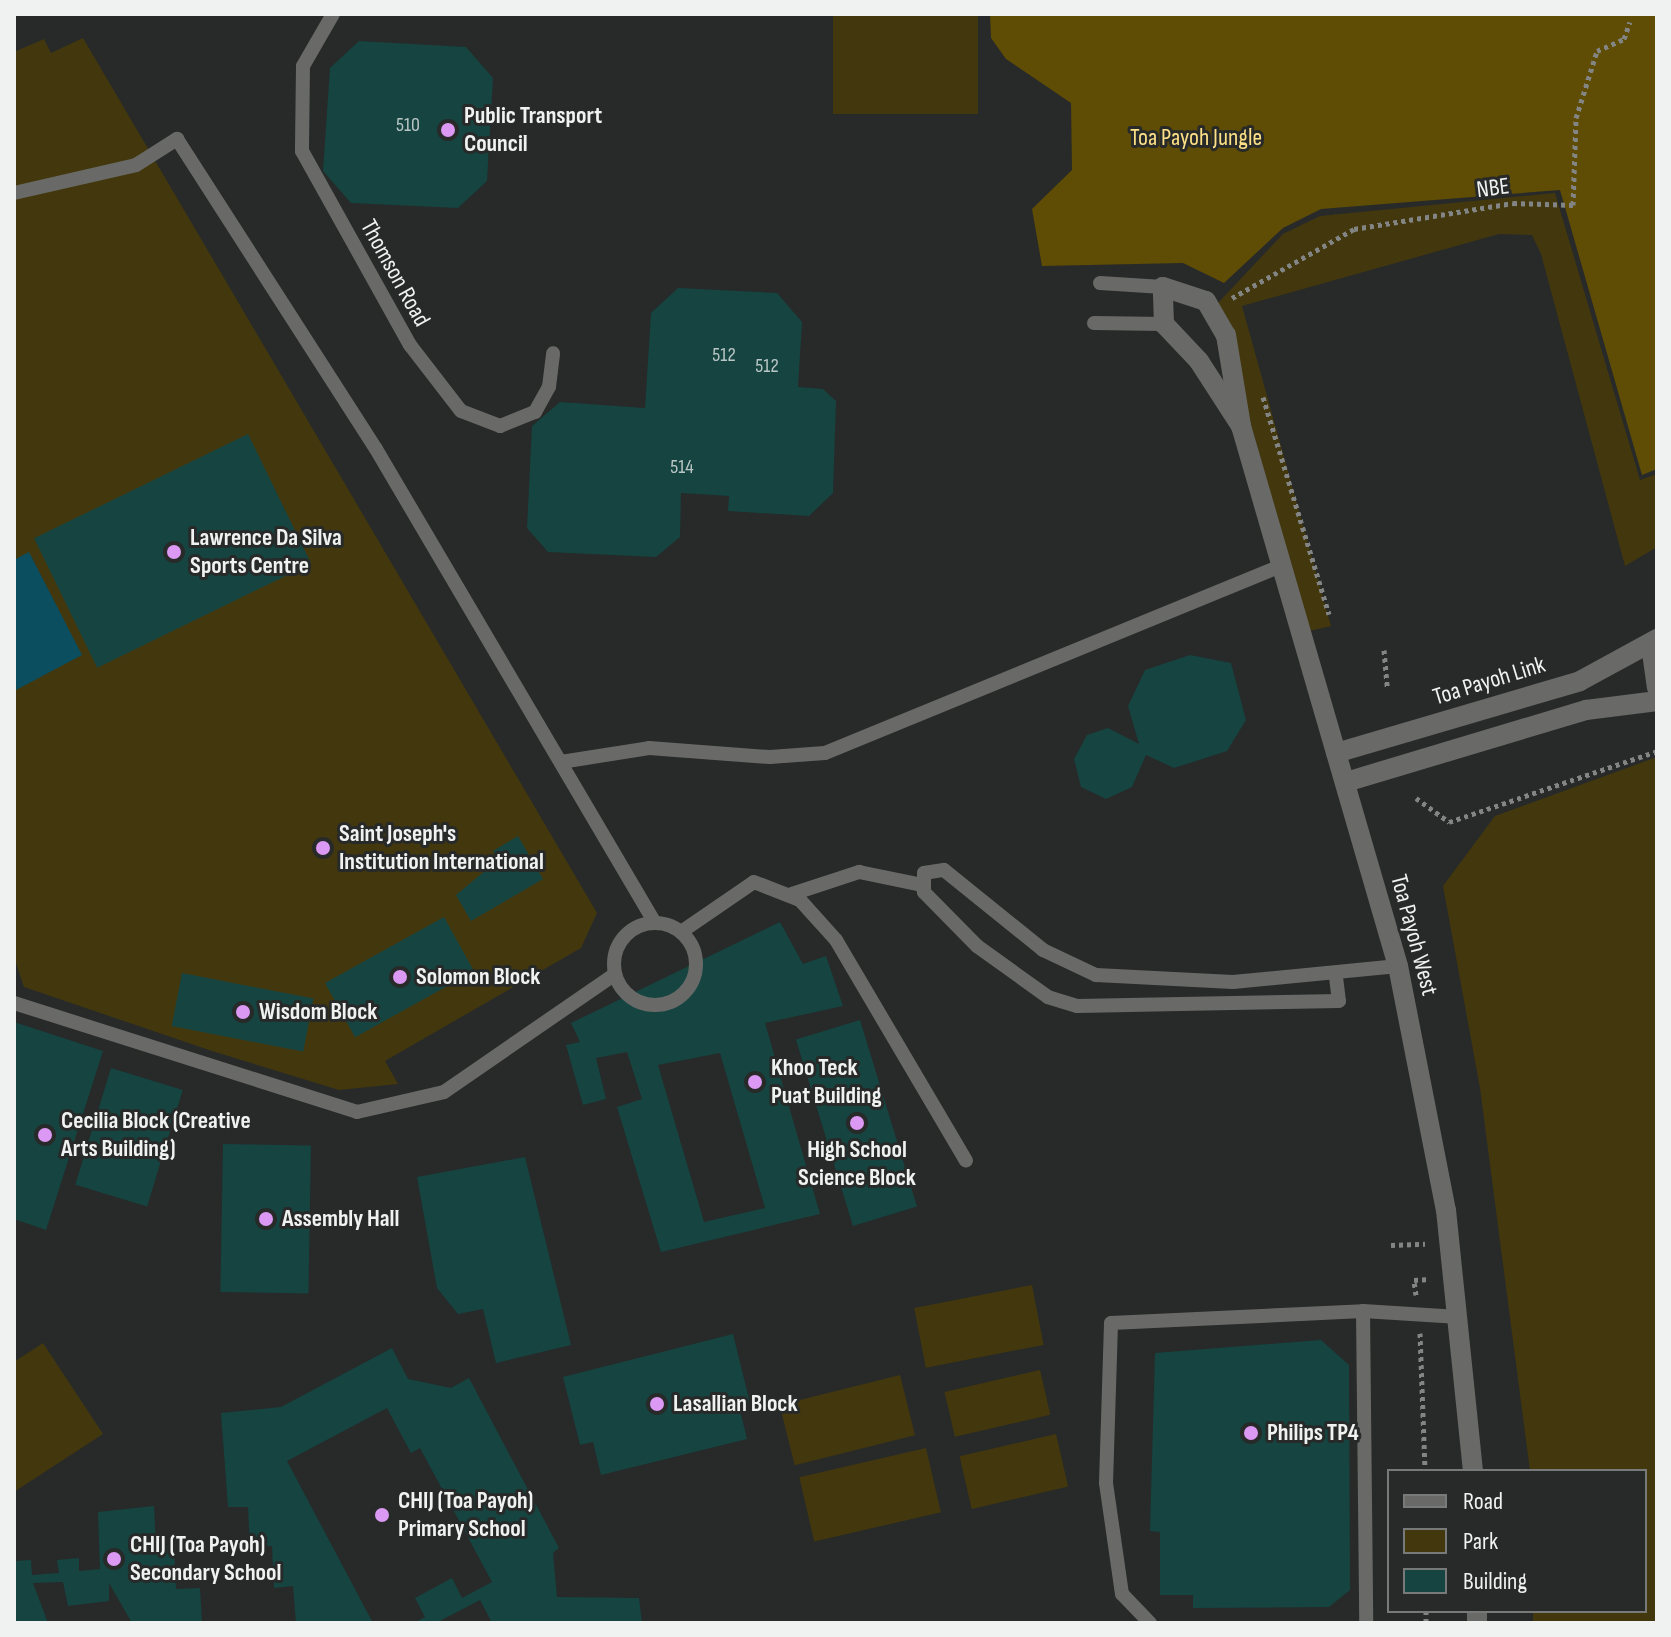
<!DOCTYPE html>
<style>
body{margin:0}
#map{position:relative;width:1671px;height:1637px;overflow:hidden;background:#272a28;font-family:"Sofia Sans Condensed",sans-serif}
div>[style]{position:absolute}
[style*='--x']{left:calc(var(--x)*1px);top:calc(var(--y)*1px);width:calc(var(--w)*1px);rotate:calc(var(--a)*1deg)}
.green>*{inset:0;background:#43370e;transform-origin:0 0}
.forest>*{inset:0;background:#5f4c05}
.water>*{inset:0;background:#0b4e5f}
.building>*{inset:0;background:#154441;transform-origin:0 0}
.path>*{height:5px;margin-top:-2.5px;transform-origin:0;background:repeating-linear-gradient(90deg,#838584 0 4px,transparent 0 8px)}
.service>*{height:14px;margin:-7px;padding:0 7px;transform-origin:7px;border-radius:7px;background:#696a68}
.service>.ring{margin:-7px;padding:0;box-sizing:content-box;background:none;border:14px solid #696a68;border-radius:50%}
.minor>*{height:20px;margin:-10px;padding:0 10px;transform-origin:10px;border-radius:10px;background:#696a68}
.dots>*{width:22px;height:22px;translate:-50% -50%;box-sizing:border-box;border:4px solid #272a28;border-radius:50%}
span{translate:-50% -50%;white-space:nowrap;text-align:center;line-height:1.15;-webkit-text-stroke:6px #272a28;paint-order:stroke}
.number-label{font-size:20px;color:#b9c6c5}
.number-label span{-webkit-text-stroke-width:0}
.poi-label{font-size:24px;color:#f0f2f1;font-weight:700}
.left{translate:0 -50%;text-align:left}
.park-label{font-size:24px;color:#fee187}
.street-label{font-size:24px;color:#f0f2f1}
.frame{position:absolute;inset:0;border:16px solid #f0f2f1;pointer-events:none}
.legend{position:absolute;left:1387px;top:1469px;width:260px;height:144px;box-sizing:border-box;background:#272a28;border:2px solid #777a78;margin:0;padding:10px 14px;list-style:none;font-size:24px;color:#f0f2f1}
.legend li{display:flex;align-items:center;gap:16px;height:40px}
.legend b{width:40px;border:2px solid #777a78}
</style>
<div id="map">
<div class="green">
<div style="left:833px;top:14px;width:145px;height:100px"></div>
<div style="clip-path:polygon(83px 38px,597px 913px,581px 948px,385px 1061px,398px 1084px,339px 1090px,212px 1051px,24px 987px,14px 957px,14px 52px,44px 39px,51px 53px)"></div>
<div style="clip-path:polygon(1555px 193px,1640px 480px,1657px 474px,1657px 547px,1625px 566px,1541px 254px,1532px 235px,1499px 234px,1242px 306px,1331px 626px,1309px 631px,1217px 304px,1283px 234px,1320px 216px)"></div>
<div style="clip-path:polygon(1657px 757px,1657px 1623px,1533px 1623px,1533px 1611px,1645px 1611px,1645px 1471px,1530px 1471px,1480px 1088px,1443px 886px,1495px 816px)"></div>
<div style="left:1032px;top:1285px;width:61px;height:120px;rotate:79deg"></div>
<div style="clip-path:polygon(43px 1343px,103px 1434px,14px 1492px,14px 1362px)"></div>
<div style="left:1040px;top:1370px;width:46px;height:98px;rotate:77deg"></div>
<div style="left:900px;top:1375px;width:62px;height:124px;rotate:76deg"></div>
<div style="left:1056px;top:1434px;width:54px;height:99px;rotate:77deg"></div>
<div style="left:926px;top:1448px;width:66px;height:130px;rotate:77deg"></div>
</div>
<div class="forest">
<div style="clip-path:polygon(990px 14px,1657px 14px,1657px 469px,1642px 475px,1560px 190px,1321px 209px,1283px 228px,1224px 283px,1183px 263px,1042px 266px,1032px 209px,1072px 170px,1071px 103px,1006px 59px,991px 38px)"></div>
</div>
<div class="water">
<div style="clip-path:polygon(29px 552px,82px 655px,16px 690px,14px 560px)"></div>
</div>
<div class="building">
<div style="clip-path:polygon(359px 41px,466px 47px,493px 78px,487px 181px,458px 208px,351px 203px,323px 171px,330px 68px)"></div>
<div style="clip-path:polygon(678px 288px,777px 293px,802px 322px,798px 387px,823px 389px,836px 401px,833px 493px,809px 516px,728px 511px,729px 496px,681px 493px,680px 537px,656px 557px,548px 552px,527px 528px,532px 426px,560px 402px,645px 408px,651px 313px)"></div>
<div style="left:248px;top:434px;width:144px;height:238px;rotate:64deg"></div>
<div style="clip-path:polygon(1190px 655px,1231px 663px,1246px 720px,1227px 751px,1174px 768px,1146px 755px,1132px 787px,1106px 799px,1081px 787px,1074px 759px,1087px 735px,1108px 728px,1139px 744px,1128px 706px,1145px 670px)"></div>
<div style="clip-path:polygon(518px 836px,543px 879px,471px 921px,456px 895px,498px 860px,493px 851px)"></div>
<div style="left:444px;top:917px;width:62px;height:136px;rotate:61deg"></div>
<div style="clip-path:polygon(evenodd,780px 922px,803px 964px,826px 956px,843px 1006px,765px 1023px,820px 1214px,661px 1252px,617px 1107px,642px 1099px,627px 1052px,596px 1058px,606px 1099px,583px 1105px,566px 1045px,580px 1042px,571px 1023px,780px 922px,720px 1053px,765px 1208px,704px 1222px,658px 1065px,720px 1053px)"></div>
<div style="left:182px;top:973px;width:134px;height:54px;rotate:11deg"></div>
<div style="left:860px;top:1020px;width:195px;height:67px;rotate:73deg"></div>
<div style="clip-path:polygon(14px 1022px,103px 1051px,46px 1230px,14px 1219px)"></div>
<div style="left:111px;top:1068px;width:75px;height:122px;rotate:17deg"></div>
<div style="left:223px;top:1144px;width:88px;height:148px;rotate:1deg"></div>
<div style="clip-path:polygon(525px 1157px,571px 1345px,496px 1363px,483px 1309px,458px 1314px,437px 1288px,417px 1177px)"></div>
<div style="clip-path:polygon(733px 1334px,750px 1403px,739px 1406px,747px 1439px,601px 1475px,593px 1442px,580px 1445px,563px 1377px)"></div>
<div style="clip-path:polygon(1321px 1340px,1349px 1365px,1350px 1590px,1329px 1607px,1193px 1608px,1193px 1595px,1160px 1595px,1160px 1532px,1150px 1531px,1155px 1353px)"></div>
<div style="clip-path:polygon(392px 1348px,408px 1379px,451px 1388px,469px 1378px,559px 1548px,553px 1553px,557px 1597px,639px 1598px,642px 1623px,492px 1623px,480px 1600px,436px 1623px,414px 1623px,425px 1617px,415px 1598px,452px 1578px,462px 1598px,492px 1582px,420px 1448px,411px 1453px,387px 1408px,287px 1461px,373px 1623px,296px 1623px,293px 1586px,274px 1588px,272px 1546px,250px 1547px,248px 1507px,228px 1507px,221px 1413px,281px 1407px)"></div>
<div style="clip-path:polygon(154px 1506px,156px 1547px,174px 1546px,176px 1589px,200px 1588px,202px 1623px,132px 1623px,109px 1583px,109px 1601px,68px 1606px,63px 1582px,33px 1583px,48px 1623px,14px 1623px,14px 1561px,31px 1560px,32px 1575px,59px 1573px,57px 1560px,79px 1558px,79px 1571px,100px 1569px,98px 1512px)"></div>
</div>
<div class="path">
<div style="--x:1232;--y:298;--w:140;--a:-29.5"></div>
<div style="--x:1354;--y:229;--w:161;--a:-9.3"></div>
<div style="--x:1513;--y:203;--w:60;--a:1.9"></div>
<div style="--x:1573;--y:205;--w:87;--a:-88"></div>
<div style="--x:1576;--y:118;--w:70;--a:-72.6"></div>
<div style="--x:1597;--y:51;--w:30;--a:-24"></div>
<div style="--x:1624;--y:39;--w:18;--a:-71"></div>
<div style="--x:1263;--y:397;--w:227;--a:73.1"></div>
<div style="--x:1384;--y:650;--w:37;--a:85"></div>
<div style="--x:1416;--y:798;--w:41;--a:36"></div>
<div style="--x:1449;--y:822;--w:220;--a:-18.8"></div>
<div style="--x:1391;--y:1245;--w:34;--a:-2"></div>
<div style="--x:1416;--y:1295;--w:15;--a:-98"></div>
<div style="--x:1414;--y:1280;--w:16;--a:-4"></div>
<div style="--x:1420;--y:1333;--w:138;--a:87.9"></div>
<div style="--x:1426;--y:1611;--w:12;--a:90"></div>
</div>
<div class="service">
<div style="--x:333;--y:14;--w:60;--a:120"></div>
<div style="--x:303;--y:66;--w:85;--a:90.7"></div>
<div style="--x:302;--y:151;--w:222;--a:60.9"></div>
<div style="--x:410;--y:345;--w:83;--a:52.3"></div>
<div style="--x:461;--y:411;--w:42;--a:21"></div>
<div style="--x:500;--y:426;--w:38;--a:-22"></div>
<div style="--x:535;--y:412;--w:29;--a:-61"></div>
<div style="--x:549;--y:387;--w:34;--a:-83"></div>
<div style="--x:14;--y:193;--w:125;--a:-12.9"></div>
<div style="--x:136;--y:165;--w:49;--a:-32.4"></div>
<div style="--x:177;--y:139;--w:368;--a:57.3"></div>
<div style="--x:376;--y:449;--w:550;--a:59.52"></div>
<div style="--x:1100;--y:283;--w:63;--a:3.6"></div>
<div style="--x:1094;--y:323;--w:70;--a:0.8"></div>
<div style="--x:561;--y:762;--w:89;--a:-9"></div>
<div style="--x:649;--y:748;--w:121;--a:4.3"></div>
<div style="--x:770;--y:757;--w:55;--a:-4.2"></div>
<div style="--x:825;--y:753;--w:494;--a:-22.3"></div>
<div style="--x:792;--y:894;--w:71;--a:-18.2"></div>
<div style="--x:859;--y:872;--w:64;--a:11.7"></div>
<div class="ring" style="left:614px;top:923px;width:68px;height:68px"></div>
<div style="--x:681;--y:932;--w:88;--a:-34.4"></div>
<div style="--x:754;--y:882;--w:49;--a:21.4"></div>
<div style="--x:800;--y:900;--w:54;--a:48"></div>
<div style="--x:836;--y:940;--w:256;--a:59.5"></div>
<div style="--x:1336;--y:977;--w:24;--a:83"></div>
<div style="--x:1339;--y:1001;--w:262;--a:178.9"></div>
<div style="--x:1077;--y:1006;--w:30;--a:-163"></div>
<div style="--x:1048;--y:997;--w:87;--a:-144.3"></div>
<div style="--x:977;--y:946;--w:76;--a:-134.5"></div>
<div style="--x:924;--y:892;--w:19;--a:-90"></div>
<div style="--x:924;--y:873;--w:20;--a:-9"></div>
<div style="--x:944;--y:870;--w:127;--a:38.9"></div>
<div style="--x:1043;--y:950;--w:59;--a:25.3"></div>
<div style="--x:1096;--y:975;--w:137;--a:2.9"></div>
<div style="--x:1233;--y:982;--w:166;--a:-5.5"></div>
<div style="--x:14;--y:1003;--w:360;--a:17.6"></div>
<div style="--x:357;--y:1112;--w:89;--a:-12.9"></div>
<div style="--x:444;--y:1092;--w:208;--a:-34.6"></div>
<div style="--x:1363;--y:1311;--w:312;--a:89.4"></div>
<div style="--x:1150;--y:1623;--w:40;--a:-134"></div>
<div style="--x:1122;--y:1594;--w:112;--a:-98.2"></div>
<div style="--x:1106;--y:1483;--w:160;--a:-88.2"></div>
<div style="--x:1111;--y:1323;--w:252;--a:-2.7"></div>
<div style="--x:1363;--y:1311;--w:96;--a:3.6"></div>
</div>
<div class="minor">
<div style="--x:1241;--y:426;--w:77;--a:-122.9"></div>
<div style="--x:1199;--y:361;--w:51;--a:-133.4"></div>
<div style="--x:1164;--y:324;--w:37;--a:-92"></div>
<div style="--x:1163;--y:287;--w:45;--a:18"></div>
<div style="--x:1206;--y:301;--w:39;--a:60"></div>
<div style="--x:1226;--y:335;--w:92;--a:80.6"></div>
<div style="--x:1241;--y:426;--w:562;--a:73.79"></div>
<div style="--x:1398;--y:966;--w:249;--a:78.9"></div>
<div style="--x:1446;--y:1210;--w:262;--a:84.1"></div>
<div style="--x:1651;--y:645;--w:43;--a:82.1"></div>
<div style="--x:1336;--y:753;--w:254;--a:-16.4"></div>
<div style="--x:1580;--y:681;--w:88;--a:-28.6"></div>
<div style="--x:1346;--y:782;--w:251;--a:-16.7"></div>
<div style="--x:1586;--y:710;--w:72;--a:-7.2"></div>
<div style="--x:1477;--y:1611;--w:12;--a:90"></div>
</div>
<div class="dots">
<div style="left:448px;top:130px;background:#dc99f4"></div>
<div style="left:174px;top:552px;background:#dc99f4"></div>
<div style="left:323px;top:848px;background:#dc99f4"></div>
<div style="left:400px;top:977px;background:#dc99f4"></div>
<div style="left:243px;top:1012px;background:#dc99f4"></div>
<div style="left:755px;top:1082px;background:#dc99f4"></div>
<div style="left:857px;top:1123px;background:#dc99f4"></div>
<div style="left:45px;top:1135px;background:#dc99f4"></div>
<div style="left:266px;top:1219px;background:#dc99f4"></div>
<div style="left:657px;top:1404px;background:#dc99f4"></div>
<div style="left:1251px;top:1433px;background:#dc99f4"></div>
<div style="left:382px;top:1515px;background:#dc99f4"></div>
<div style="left:114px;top:1559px;background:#dc99f4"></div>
</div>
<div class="number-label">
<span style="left:408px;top:125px">510</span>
<span style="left:724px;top:355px">512</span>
<span style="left:767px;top:366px">512</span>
<span style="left:682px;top:467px">514</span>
</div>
<div class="poi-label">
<span class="left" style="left:464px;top:130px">Public Transport<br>Council</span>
<span class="left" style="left:190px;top:552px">Lawrence Da Silva<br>Sports Centre</span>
<span class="left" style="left:339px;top:848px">Saint Joseph's<br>Institution International</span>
<span class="left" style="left:416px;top:977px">Solomon Block</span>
<span class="left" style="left:259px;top:1012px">Wisdom Block</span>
<span class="left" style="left:771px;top:1082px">Khoo Teck<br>Puat Building</span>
<span class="left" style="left:61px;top:1135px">Cecilia Block (Creative<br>Arts Building)</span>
<span style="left:857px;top:1164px">High School<br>Science Block</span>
<span class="left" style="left:282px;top:1219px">Assembly Hall</span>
<span class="left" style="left:673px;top:1404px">Lasallian Block</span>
<span class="left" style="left:1267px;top:1433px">Philips TP4</span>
<span class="left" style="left:398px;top:1515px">CHIJ (Toa Payoh)<br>Primary School</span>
<span class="left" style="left:130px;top:1559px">CHIJ (Toa Payoh)<br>Secondary School</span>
</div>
<div class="park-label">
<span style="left:1196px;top:138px">Toa Payoh Jungle</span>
</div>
<div class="street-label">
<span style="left:1493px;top:188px;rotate:-7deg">NBE</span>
<span style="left:395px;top:273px;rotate:61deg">Thomson Road</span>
<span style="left:1489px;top:681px;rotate:-17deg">Toa Payoh Link</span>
<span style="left:1414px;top:935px;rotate:75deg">Toa Payoh West</span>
</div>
<div class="frame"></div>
<ul class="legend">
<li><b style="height:10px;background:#696a68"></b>Road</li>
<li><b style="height:22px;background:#43370e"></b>Park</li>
<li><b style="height:22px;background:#154441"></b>Building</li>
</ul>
</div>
